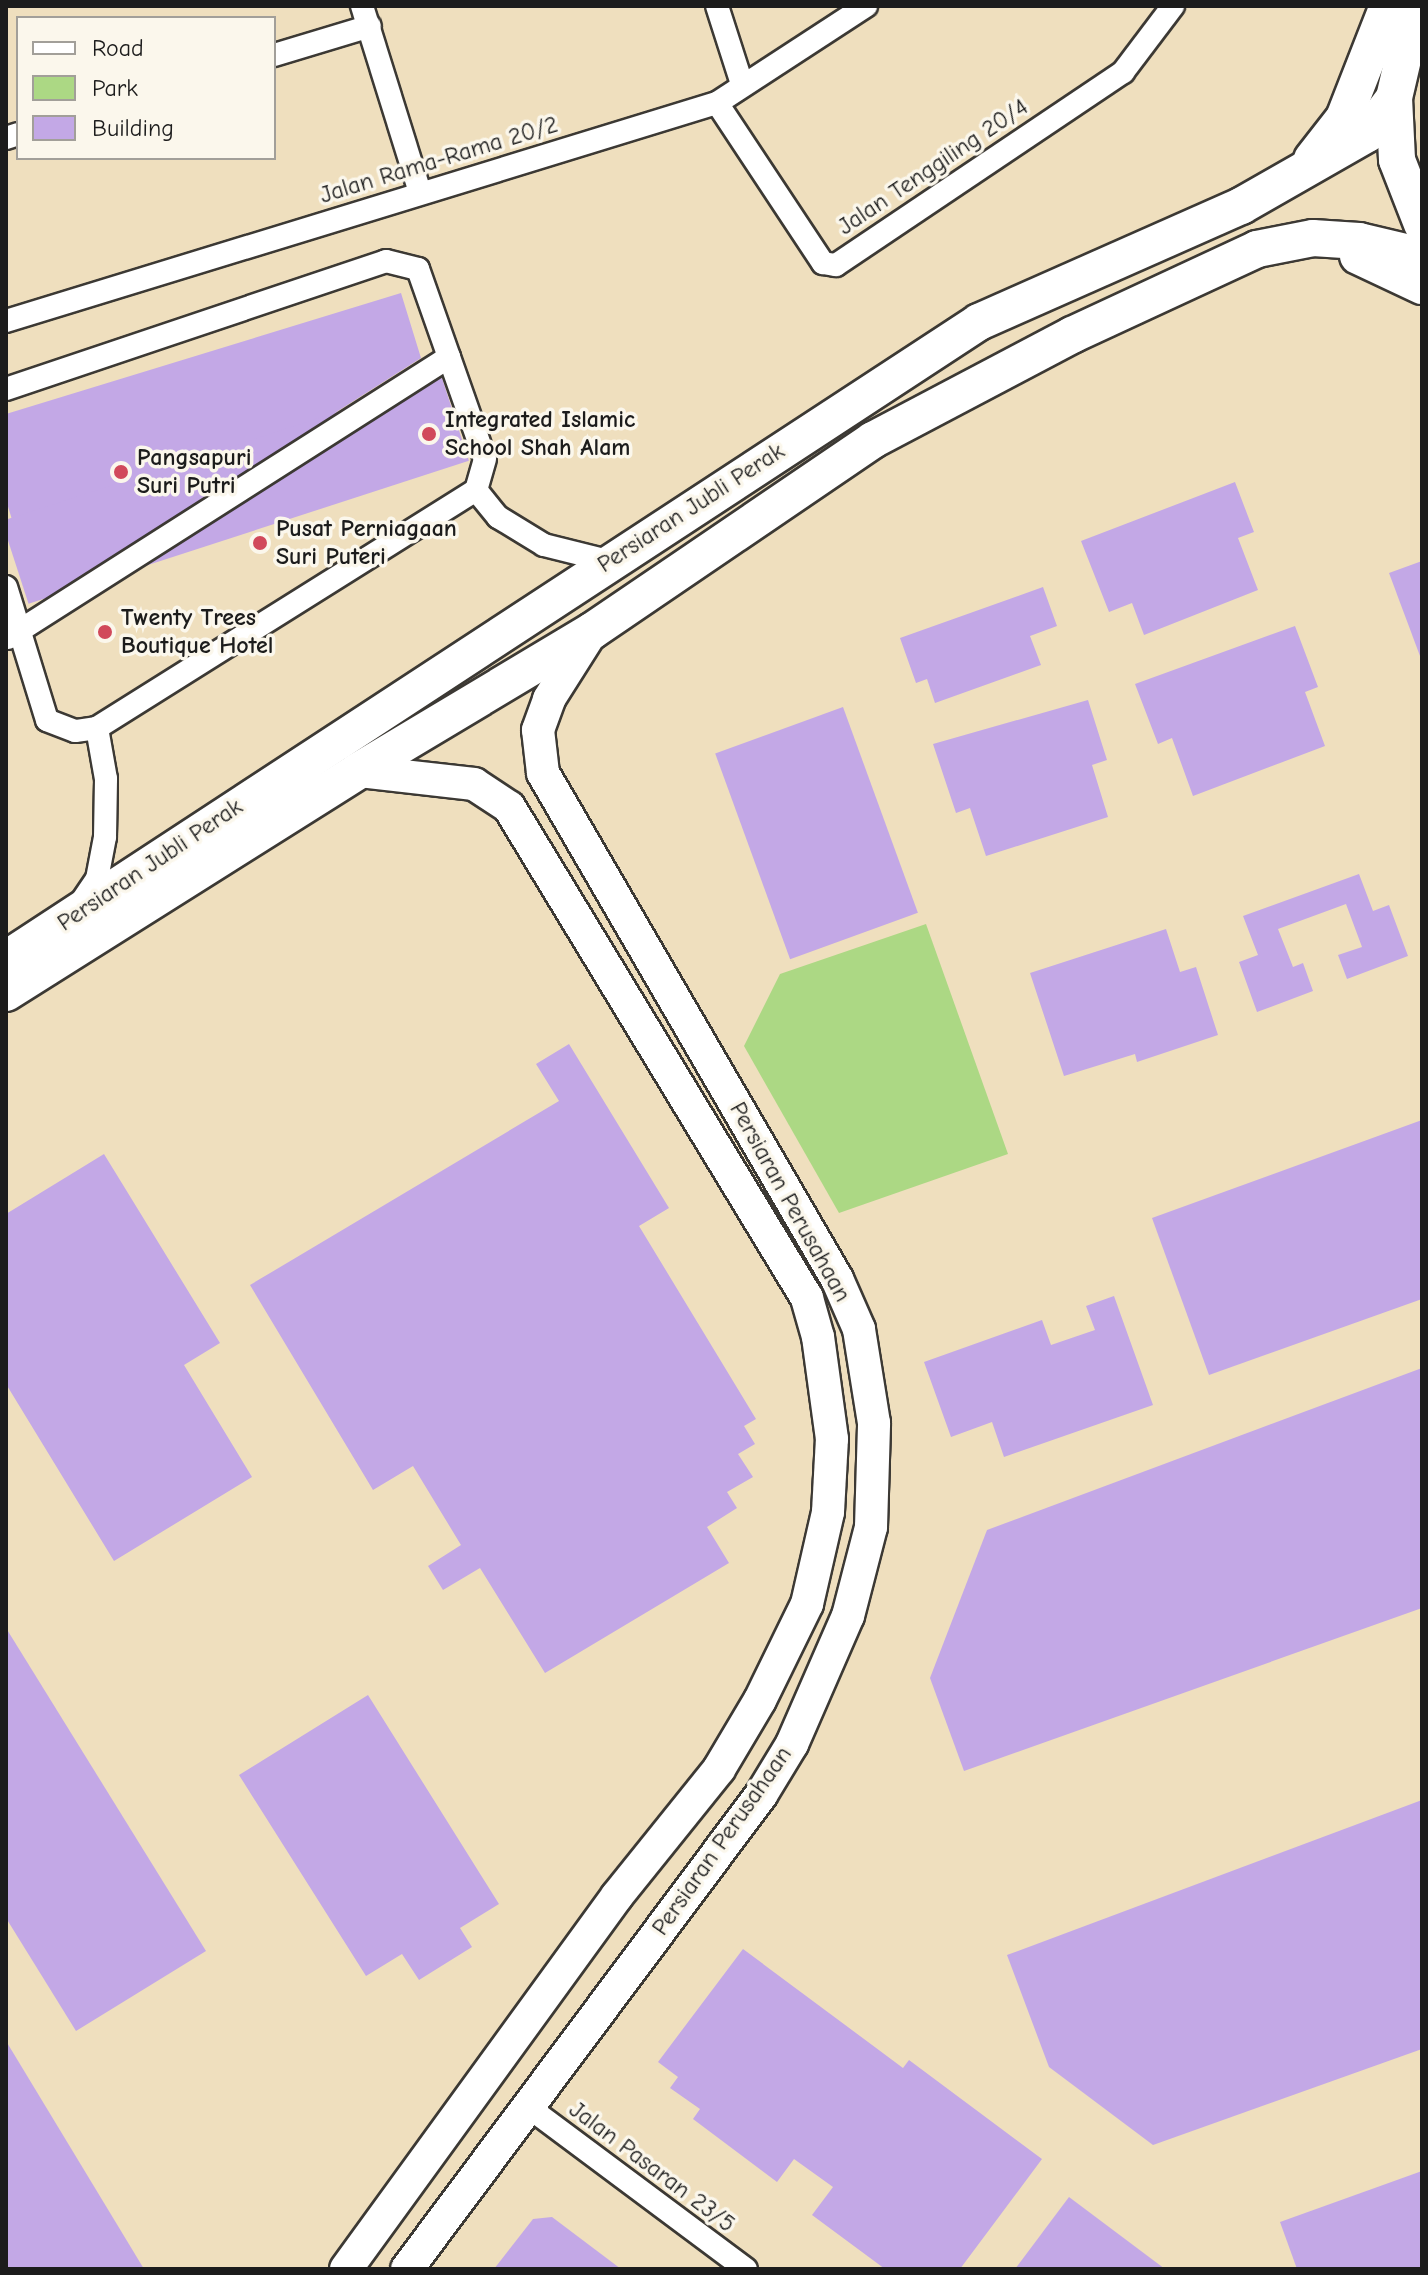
<!DOCTYPE html>
<style>
body{margin:0}
#map{position:relative;width:1428px;height:2275px;overflow:hidden;background:#efdfbe;font-family:"Comic Neue",sans-serif}
div>[style]{position:absolute}
[style*='--x']{left:calc(var(--x)*1px);top:calc(var(--y)*1px);width:calc(var(--w)*1px);rotate:calc(var(--a)*1deg)}
.green>*{inset:0;background:#acd884}
.building>*{inset:0;background:#c3a8e6;transform-origin:0 0}
.roads{filter:drop-shadow(2px 0 #3c3934) drop-shadow(-2px 0 #3c3934) drop-shadow(0 2px #3c3934) drop-shadow(0 -2px #3c3934)}
.street>*{height:22px;margin:-11px;padding:0 11px;transform-origin:11px;border-radius:11px;background:#fff}
.secondary>*{height:32px;margin:-16px;padding:0 16px;transform-origin:16px;border-radius:16px;background:#fff}
.primary>*{height:36px;margin:-18px;padding:0 18px;transform-origin:18px;border-radius:18px;background:#fff}
.dots>*{width:22px;height:22px;translate:-50% -50%;box-sizing:border-box;border:4px solid #fbf7ec;border-radius:50%}
span{translate:-50% -50%;white-space:nowrap;text-align:center;line-height:1.15;-webkit-text-stroke:7px #fbf7ec;paint-order:stroke}
.street-label{font-size:24px;color:#1c1c1c}
.poi-label{font-size:24px;color:#1c1c1c;font-weight:700}
.left{translate:0 -50%;text-align:left}
.frame{position:absolute;inset:0;border:8px solid #1c1c1c;pointer-events:none}
.legend{position:absolute;left:16px;top:16px;width:260px;height:144px;box-sizing:border-box;background:#fbf7ec;border:2px solid #a29f99;margin:0;padding:10px 14px;list-style:none;font-size:24px;color:#1c1c1c}
.legend li{display:flex;align-items:center;gap:16px;height:40px}
.legend b{width:40px;border:2px solid #a29f99}
</style>
<div id="map">
<div class="green">
<div style="clip-path:polygon(926px 924px,1008px 1154px,839px 1213px,744px 1046px,780px 974px)"></div>
</div>
<div class="building">
<div style="clip-path:polygon(401px 293px,421px 358px,43px 599px,42px 594px,36px 598px,6px 500px,6px 414px)"></div>
<div style="left:442px;top:378px;width:87px;height:463px;rotate:72deg"></div>
<div style="clip-path:polygon(1235px 482px,1254px 532px,1238px 538px,1258px 590px,1144px 635px,1132px 603px,1109px 612px,1081px 541px)"></div>
<div style="clip-path:polygon(1422px 561px,1422px 656px,1420px 656px,1389px 573px)"></div>
<div style="clip-path:polygon(1043px 587px,1057px 626px,1030px 636px,1041px 665px,935px 703px,927px 679px,916px 683px,900px 638px)"></div>
<div style="clip-path:polygon(1295px 626px,1318px 687px,1305px 692px,1325px 746px,1193px 796px,1172px 738px,1158px 744px,1135px 684px)"></div>
<div style="clip-path:polygon(1088px 700px,1107px 760px,1092px 765px,1108px 817px,986px 856px,970px 808px,956px 813px,933px 744px)"></div>
<div style="left:843px;top:707px;width:219px;height:136px;rotate:70deg"></div>
<div style="clip-path:polygon(1359px 874px,1373px 911px,1389px 905px,1408px 956px,1347px 979px,1338px 955px,1362px 947px,1346px 904px,1278px 929px,1293px 967px,1303px 963px,1313px 991px,1257px 1012px,1239px 962px,1258px 955px,1243px 916px)"></div>
<div style="clip-path:polygon(1166px 929px,1180px 972px,1196px 967px,1218px 1035px,1137px 1062px,1135px 1054px,1064px 1076px,1030px 973px)"></div>
<div style="clip-path:polygon(569px 1044px,669px 1208px,639px 1226px,756px 1419px,744px 1426px,755px 1444px,738px 1454px,753px 1477px,727px 1492px,737px 1508px,707px 1527px,729px 1563px,545px 1673px,480px 1568px,443px 1590px,428px 1566px,461px 1545px,413px 1466px,373px 1490px,250px 1285px,559px 1101px,536px 1064px)"></div>
<div style="clip-path:polygon(1422px 1120px,1422px 1299px,1209px 1375px,1152px 1218px)"></div>
<div style="clip-path:polygon(104px 1154px,220px 1343px,184px 1365px,252px 1477px,114px 1561px,6px 1384px,6px 1214px)"></div>
<div style="clip-path:polygon(1114px 1296px,1153px 1405px,1004px 1457px,992px 1422px,951px 1437px,924px 1362px,1042px 1320px,1051px 1345px,1095px 1330px,1086px 1306px)"></div>
<div style="clip-path:polygon(1422px 1368px,1422px 1608px,964px 1771px,930px 1678px,987px 1530px)"></div>
<div style="clip-path:polygon(6px 1628px,206px 1951px,76px 2031px,6px 1918px)"></div>
<div style="clip-path:polygon(368px 1695px,499px 1904px,460px 1928px,472px 1947px,419px 1980px,402px 1954px,366px 1976px,239px 1775px)"></div>
<div style="clip-path:polygon(1422px 1800px,1422px 2049px,1153px 2145px,1049px 2067px,1007px 1955px)"></div>
<div style="clip-path:polygon(743px 1949px,903px 2068px,909px 2060px,1042px 2159px,960px 2269px,885px 2269px,812px 2215px,833px 2187px,794px 2159px,777px 2182px,693px 2119px,700px 2109px,670px 2088px,678px 2077px,658px 2062px)"></div>
<div style="clip-path:polygon(6px 2041px,144px 2269px,6px 2269px)"></div>
<div style="clip-path:polygon(1422px 2171px,1422px 2269px,1297px 2269px,1280px 2222px)"></div>
<div style="clip-path:polygon(1069px 2197px,1165px 2269px,1015px 2269px)"></div>
<div style="clip-path:polygon(552px 2217px,621px 2269px,494px 2269px,533px 2219px)"></div>
</div>
<div class="roads">
<div class="street">
<div style="--x:362;--y:6;--w:195;--a:72.7"></div>
<div style="--x:717;--y:6;--w:82;--a:72.2"></div>
<div style="--x:274;--y:55;--w:100;--a:-16.8"></div>
<div style="--x:717;--y:103;--w:192;--a:56.5"></div>
<div style="--x:823;--y:263;--w:13;--a:9"></div>
<div style="--x:836;--y:265;--w:346;--a:-33.9"></div>
<div style="--x:1123;--y:72;--w:83;--a:-52.9"></div>
<div style="--x:6;--y:138;--w:13;--a:-18"></div>
<div style="--x:6;--y:321;--w:744;--a:-17.05"></div>
<div style="--x:717;--y:103;--w:178;--a:-33.1"></div>
<div style="--x:6;--y:389;--w:401;--a:-18.6"></div>
<div style="--x:386;--y:261;--w:33;--a:14"></div>
<div style="--x:418;--y:269;--w:201;--a:70.6"></div>
<div style="--x:485;--y:459;--w:32;--a:106"></div>
<div style="--x:476;--y:490;--w:448;--a:147.9"></div>
<div style="--x:97;--y:728;--w:22;--a:172"></div>
<div style="--x:75;--y:731;--w:30;--a:-159"></div>
<div style="--x:47;--y:720;--w:139;--a:-107.1"></div>
<div style="--x:476;--y:490;--w:35;--a:51"></div>
<div style="--x:498;--y:517;--w:54;--a:31.3"></div>
<div style="--x:544;--y:545;--w:66;--a:14"></div>
<div style="--x:8;--y:638;--w:523;--a:-32.5"></div>
<div style="--x:82;--y:901;--w:27;--a:-56"></div>
<div style="--x:97;--y:879;--w:43;--a:-79.2"></div>
<div style="--x:105;--y:837;--w:58;--a:-89"></div>
<div style="--x:106;--y:779;--w:52;--a:-100"></div>
<div style="--x:527;--y:2106;--w:273;--a:36.7"></div>
</div>
<div class="secondary">
<div style="--x:346;--y:2269;--w:461;--a:-54"></div>
<div style="--x:617;--y:1896;--w:163;--a:-51.2"></div>
<div style="--x:719;--y:1769;--w:80;--a:-59.3"></div>
<div style="--x:760;--y:1700;--w:107;--a:-63.9"></div>
<div style="--x:807;--y:1604;--w:94;--a:-77.1"></div>
<div style="--x:828;--y:1512;--w:73;--a:-86.9"></div>
<div style="--x:832;--y:1439;--w:103;--a:-97.8"></div>
<div style="--x:818;--y:1337;--w:41;--a:-105.8"></div>
<div style="--x:807;--y:1298;--w:574;--a:-121.25"></div>
<div style="--x:509;--y:807;--w:42;--a:-146.7"></div>
<div style="--x:474;--y:784;--w:117;--a:-173.6"></div>
<div style="--x:407;--y:2269;--w:592;--a:-53.25"></div>
<div style="--x:761;--y:1795;--w:60;--a:-58.7"></div>
<div style="--x:792;--y:1744;--w:140;--a:-66.4"></div>
<div style="--x:848;--y:1616;--w:92;--a:-75.5"></div>
<div style="--x:871;--y:1527;--w:104;--a:-88.3"></div>
<div style="--x:874;--y:1423;--w:95;--a:-99.1"></div>
<div style="--x:859;--y:1329;--w:55;--a:-113.7"></div>
<div style="--x:837;--y:1279;--w:585;--a:-120.16"></div>
<div style="--x:543;--y:773;--w:43;--a:-96.6"></div>
<div style="--x:538;--y:730;--w:33;--a:-70"></div>
<div style="--x:549;--y:699;--w:80;--a:-57.7"></div>
</div>
<div class="primary">
<div style="--x:1422;--y:14;--w:32;--a:118"></div>
<div style="--x:1407;--y:42;--w:57;--a:103.1"></div>
<div style="--x:1394;--y:98;--w:62;--a:87.2"></div>
<div style="--x:1397;--y:160;--w:69;--a:68.7"></div>
<div style="--x:1312;--y:159;--w:52;--a:-52"></div>
<div style="--x:1344;--y:118;--w:120;--a:-68.6"></div>
<div style="--x:1358;--y:256;--w:71;--a:25.1"></div>
<div style="--x:6;--y:959;--w:1163;--a:-33.21"></div>
<div style="--x:979;--y:322;--w:287;--a:-23.9"></div>
<div style="--x:1241;--y:206;--w:145;--a:-29.7"></div>
<div style="--x:1367;--y:134;--w:45;--a:-53.1"></div>
<div style="--x:6;--y:993;--w:416;--a:-32.2"></div>
<div style="--x:358;--y:771;--w:273;--a:-30.9"></div>
<div style="--x:592;--y:631;--w:340;--a:-34.2"></div>
<div style="--x:873;--y:440;--w:225;--a:-27.8"></div>
<div style="--x:1072;--y:335;--w:204;--a:-24.9"></div>
<div style="--x:1257;--y:249;--w:57;--a:-11.1"></div>
<div style="--x:1313;--y:238;--w:46;--a:3.7"></div>
<div style="--x:1359;--y:241;--w:65;--a:13.4"></div>
</div>
</div>
<div class="dots">
<div style="left:429px;top:434px;background:#d1495b"></div>
<div style="left:121px;top:472px;background:#d1495b"></div>
<div style="left:260px;top:543px;background:#d1495b"></div>
<div style="left:105px;top:632px;background:#d1495b"></div>
</div>
<div class="street-label">
<span style="left:439px;top:160px;rotate:-17deg">Jalan Rama-Rama 20/2</span>
<span style="left:933px;top:167px;rotate:-34deg">Jalan Tenggiling 20/4</span>
<span style="left:691px;top:508px;rotate:-33deg">Persiaran Jubli Perak</span>
<span style="left:150px;top:865px;rotate:-34deg">Persiaran Jubli Perak</span>
<span style="left:790px;top:1202px;rotate:61deg">Persiaran Perusahaan</span>
<span style="left:722px;top:1841px;rotate:-55deg">Persiaran Perusahaan</span>
<span style="left:652px;top:2167px;rotate:37deg">Jalan Pasaran 23/5</span>
</div>
<div class="poi-label">
<span class="left" style="left:445px;top:434px">Integrated Islamic<br>School Shah Alam</span>
<span class="left" style="left:137px;top:472px">Pangsapuri<br>Suri Putri</span>
<span class="left" style="left:276px;top:543px">Pusat Perniagaan<br>Suri Puteri</span>
<span class="left" style="left:121px;top:632px">Twenty Trees<br>Boutique Hotel</span>
</div>
<div class="frame"></div>
<ul class="legend">
<li><b style="height:10px;background:#fff"></b>Road</li>
<li><b style="height:22px;background:#acd884"></b>Park</li>
<li><b style="height:22px;background:#c3a8e6"></b>Building</li>
</ul>
</div>
